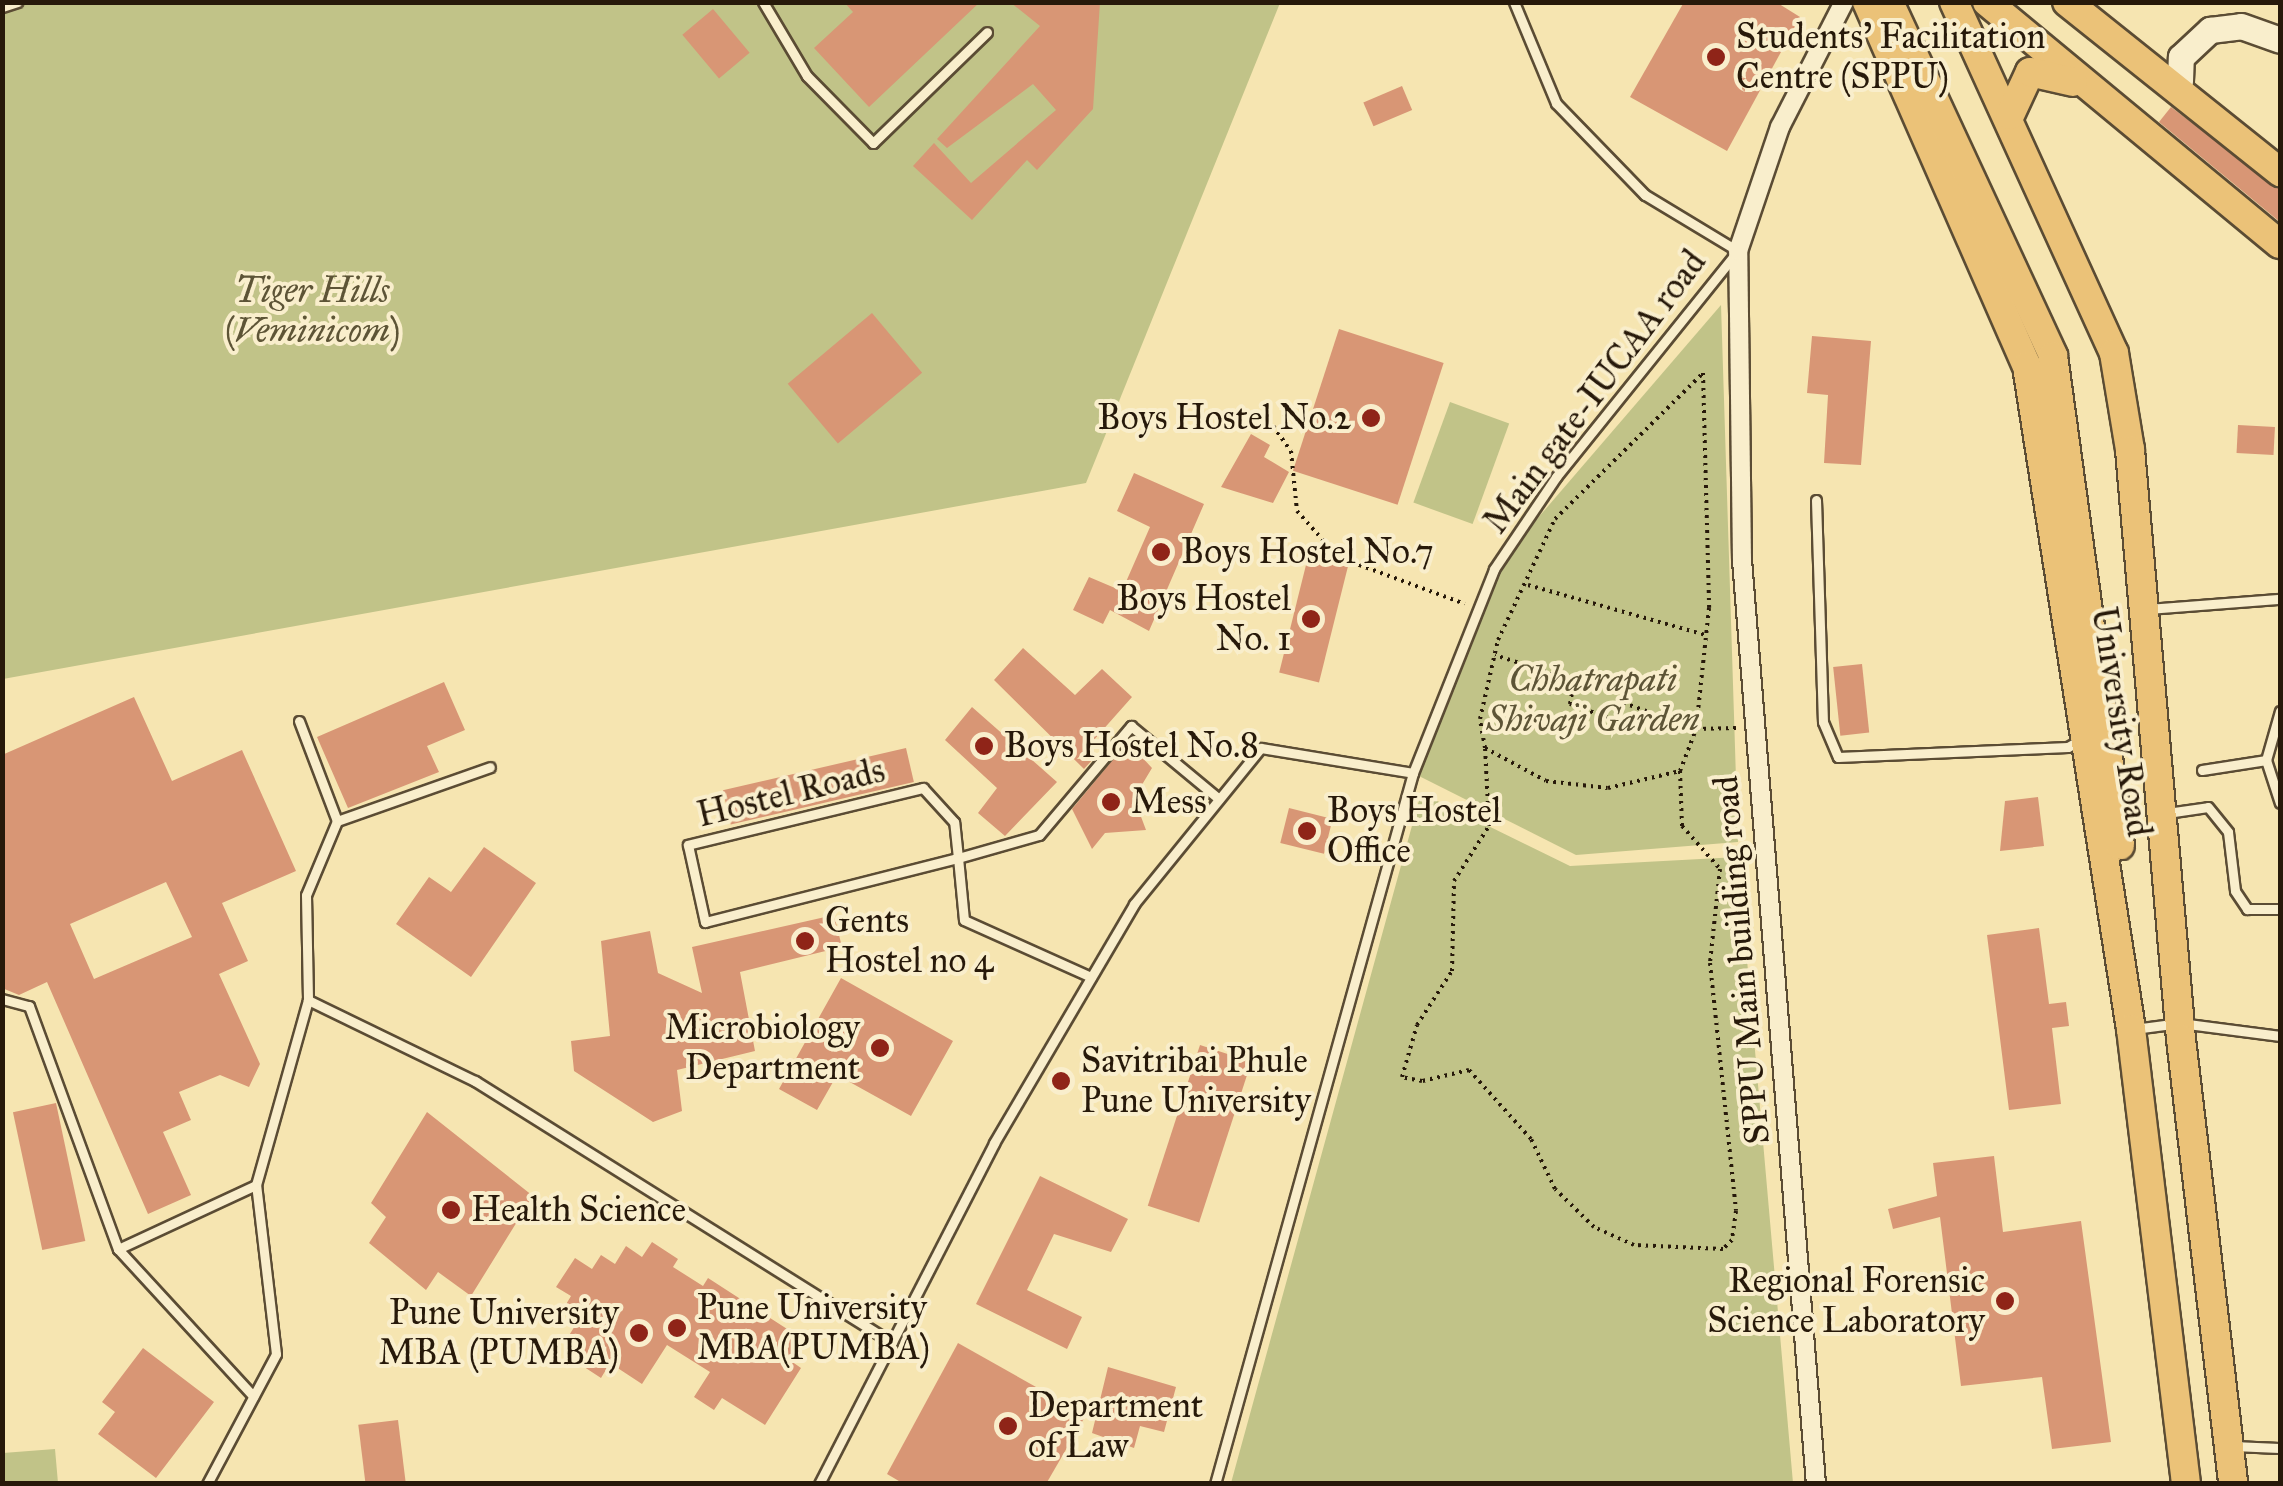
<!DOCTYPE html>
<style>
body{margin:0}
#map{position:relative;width:2283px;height:1486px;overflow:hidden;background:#f6e5b1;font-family:"IM FELL Great Primer",serif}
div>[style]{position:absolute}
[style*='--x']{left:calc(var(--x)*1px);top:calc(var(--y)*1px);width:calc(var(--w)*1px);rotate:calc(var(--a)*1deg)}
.green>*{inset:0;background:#c1c388;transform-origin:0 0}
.building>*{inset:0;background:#d89675;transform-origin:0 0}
.path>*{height:4px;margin-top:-2px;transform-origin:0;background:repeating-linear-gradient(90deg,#27190a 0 2.5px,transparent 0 7.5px)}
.roads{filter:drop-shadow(2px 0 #5b4c34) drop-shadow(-2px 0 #5b4c34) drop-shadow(0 2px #5b4c34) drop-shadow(0 -2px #5b4c34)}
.lane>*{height:9px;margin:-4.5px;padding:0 4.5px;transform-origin:4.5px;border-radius:4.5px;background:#f9eecc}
.street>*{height:18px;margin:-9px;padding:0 9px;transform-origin:9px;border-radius:9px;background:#f9eecc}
.secondary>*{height:25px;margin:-12.5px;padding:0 12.5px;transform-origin:12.5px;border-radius:12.5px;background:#f9eecc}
.primary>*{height:28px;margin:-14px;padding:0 14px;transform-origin:14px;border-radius:14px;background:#ebc278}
.dots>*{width:28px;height:28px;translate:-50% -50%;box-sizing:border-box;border:5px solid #f9eecc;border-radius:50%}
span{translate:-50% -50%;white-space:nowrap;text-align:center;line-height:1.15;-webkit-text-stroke:8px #f9eecc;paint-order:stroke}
.poi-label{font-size:35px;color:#27190a}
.left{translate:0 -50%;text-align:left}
.right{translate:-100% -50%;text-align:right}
.park-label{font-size:35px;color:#5d5436;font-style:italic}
.street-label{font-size:35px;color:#27190a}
.frame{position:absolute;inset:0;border:5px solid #27190a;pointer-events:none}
</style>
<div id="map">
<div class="green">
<div style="clip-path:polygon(17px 2px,1280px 3px,1086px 483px,3px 679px,2px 7px)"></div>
<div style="clip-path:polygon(1721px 305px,1738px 842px,1576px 855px,1413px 773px,1494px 569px)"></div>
<div style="left:1450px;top:402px;width:63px;height:107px;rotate:20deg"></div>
<div style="clip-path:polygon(1421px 793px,1570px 866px,1738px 857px,1793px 1483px,1231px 1483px)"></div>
<div style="clip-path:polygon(55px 1449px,58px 1483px,3px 1483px,3px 1453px)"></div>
</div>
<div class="building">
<div style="clip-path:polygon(844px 2px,980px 2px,869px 107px,814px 48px,853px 12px)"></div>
<div style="clip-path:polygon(1010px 2px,1100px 2px,1093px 109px,1037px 170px,1027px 160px,972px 220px,913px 166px,934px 143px,971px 183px,1056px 110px,1033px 84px,947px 148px,937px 139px,1040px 26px)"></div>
<div style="clip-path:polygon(1684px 2px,1776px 2px,1800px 17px,1727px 151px,1630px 97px)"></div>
<div style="left:713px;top:9px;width:57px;height:40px;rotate:50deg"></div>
<div style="left:1402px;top:86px;width:26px;height:42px;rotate:67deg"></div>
<div style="clip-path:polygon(2171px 107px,2280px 189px,2280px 222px,2159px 122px)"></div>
<div style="left:872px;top:313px;width:78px;height:110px;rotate:50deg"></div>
<div style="left:1339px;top:329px;width:110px;height:149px;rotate:18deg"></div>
<div style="clip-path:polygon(1812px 336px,1871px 341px,1861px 465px,1824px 463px,1828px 395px,1807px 393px)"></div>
<div style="left:2238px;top:425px;width:37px;height:28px;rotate:3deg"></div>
<div style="clip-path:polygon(1251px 434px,1270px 445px,1264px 457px,1289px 472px,1273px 503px,1221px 487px)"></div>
<div style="clip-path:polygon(1134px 473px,1204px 504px,1149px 631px,1110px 610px,1103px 624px,1073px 610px,1089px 577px,1122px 591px,1150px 527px,1117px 511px)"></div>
<div style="left:1308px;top:557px;width:41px;height:119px;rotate:14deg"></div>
<div style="clip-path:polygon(1023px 648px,1075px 695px,1102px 669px,1132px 697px,1077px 759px,1094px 758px,1084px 769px,994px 680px)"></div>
<div style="left:1862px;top:664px;width:69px;height:29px;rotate:84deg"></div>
<div style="clip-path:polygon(444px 682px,465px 730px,427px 746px,439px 772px,348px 808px,317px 737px)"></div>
<div style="clip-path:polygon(evenodd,134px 697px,172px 781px,242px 750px,296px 871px,222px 903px,248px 961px,219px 974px,260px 1064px,249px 1087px,220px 1075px,179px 1092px,191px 1120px,163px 1132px,191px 1195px,148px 1214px,47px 982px,19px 995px,2px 988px,2px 755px,134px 697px,166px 882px,192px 937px,94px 979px,70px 924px,166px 882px)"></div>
<div style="clip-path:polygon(972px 707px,1057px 782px,1005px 836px,978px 813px,997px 788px,945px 740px)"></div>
<div style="left:906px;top:748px;width:35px;height:188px;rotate:77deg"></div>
<div style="clip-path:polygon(1139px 754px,1152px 768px,1134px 798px,1146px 830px,1105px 833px,1092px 849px,1072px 809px,1116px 756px)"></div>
<div style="clip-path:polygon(2038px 797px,2044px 846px,2000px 851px,2005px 801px)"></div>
<div style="left:1289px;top:808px;width:45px;height:36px;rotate:14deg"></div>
<div style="clip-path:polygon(484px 847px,536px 883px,471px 977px,396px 924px,429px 877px,451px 892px)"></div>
<div style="clip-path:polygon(834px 915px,842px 947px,740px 972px,755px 1051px,677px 1070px,682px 1111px,653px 1122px,574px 1071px,571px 1041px,610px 1036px,601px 941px,650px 931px,658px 973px,702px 993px,692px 947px)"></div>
<div style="clip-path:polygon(2039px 928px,2049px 1004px,2066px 1002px,2069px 1026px,2052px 1028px,2061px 1104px,2009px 1110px,1987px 935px)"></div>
<div style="clip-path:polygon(841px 978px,953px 1041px,911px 1116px,837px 1075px,817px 1110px,779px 1089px)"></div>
<div style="left:1200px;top:1045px;width:54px;height:169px;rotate:18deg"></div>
<div style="left:56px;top:1103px;width:141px;height:44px;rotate:78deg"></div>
<div style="clip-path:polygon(427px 1112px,533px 1196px,471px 1296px,438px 1272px,426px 1290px,369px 1243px,386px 1217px,371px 1203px)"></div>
<div style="clip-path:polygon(1994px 1156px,2003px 1232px,2081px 1221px,2111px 1442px,2052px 1449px,2042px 1377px,1961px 1386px,1940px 1217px,1893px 1229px,1888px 1209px,1937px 1196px,1933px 1163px)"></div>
<div style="clip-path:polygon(1040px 1176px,1128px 1219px,1111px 1252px,1054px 1234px,1027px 1290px,1082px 1317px,1067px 1349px,976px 1304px)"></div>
<div style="clip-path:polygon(652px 1242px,678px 1259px,673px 1267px,703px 1286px,708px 1278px,801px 1338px,788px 1359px,801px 1368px,765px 1425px,722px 1398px,714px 1410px,694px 1397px,710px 1372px,667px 1345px,642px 1384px,610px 1363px,601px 1378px,575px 1361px,584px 1347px,568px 1337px,578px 1321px,562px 1311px,571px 1296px,556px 1287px,575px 1258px,592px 1269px,601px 1255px,615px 1264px,626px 1246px,642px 1257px)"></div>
<div style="clip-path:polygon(958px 1343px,1086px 1415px,1046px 1484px,904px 1484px,887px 1474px)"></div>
<div style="clip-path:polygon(143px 1348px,214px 1402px,156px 1478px,98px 1434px,115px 1412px,102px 1402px)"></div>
<div style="clip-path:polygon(1108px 1367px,1176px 1387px,1164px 1432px,1140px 1426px,1134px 1448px,1092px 1433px)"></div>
<div style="left:398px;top:1420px;width:62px;height:40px;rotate:83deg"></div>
</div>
<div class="path">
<div style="--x:1269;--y:420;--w:38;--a:55"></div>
<div style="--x:1291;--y:451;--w:60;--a:84.3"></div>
<div style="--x:1297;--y:511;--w:62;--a:48.3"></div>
<div style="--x:1338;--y:557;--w:9;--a:126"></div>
<div style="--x:1338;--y:557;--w:135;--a:20.3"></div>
<div style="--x:1528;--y:585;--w:185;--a:15.7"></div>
<div style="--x:1485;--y:748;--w:29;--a:-100"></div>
<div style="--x:1480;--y:719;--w:81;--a:-77.2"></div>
<div style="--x:1498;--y:640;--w:134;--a:-64.8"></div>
<div style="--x:1555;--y:519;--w:208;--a:-44.6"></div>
<div style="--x:1703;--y:373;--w:235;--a:88.5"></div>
<div style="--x:1709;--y:608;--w:122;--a:96.1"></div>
<div style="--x:1696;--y:729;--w:77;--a:-160.1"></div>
<div style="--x:1624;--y:703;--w:20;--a:120"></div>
<div style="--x:1614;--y:720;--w:47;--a:-160"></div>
<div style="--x:1570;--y:704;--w:23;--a:-80"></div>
<div style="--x:1574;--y:681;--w:83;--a:-161.8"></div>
<div style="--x:1680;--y:771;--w:55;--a:87.9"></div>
<div style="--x:1682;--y:826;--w:57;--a:48.5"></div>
<div style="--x:1720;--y:869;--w:95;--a:96.1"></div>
<div style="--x:1710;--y:963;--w:249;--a:84"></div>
<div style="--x:1736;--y:1211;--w:29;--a:98"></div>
<div style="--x:1732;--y:1240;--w:13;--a:135"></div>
<div style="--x:1723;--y:1249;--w:89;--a:-177.4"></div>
<div style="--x:1634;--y:1245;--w:44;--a:-155.8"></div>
<div style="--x:1594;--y:1227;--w:54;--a:-135.7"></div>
<div style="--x:1555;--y:1189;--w:55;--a:-115.6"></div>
<div style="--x:1531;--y:1139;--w:93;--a:-131.9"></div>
<div style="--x:1469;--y:1070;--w:48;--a:166.8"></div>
<div style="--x:1422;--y:1081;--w:20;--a:-169"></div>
<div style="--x:1402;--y:1077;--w:54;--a:-73.9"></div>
<div style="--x:1417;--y:1025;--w:64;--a:-57.1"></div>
<div style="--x:1452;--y:971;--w:90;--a:-88.7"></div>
<div style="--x:1454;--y:881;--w:65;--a:-57.5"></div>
<div style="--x:1489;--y:826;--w:78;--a:-92.9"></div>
<div style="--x:1485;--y:748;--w:69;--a:28.4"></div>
<div style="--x:1546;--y:781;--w:62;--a:6.4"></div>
<div style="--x:1608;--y:788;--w:74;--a:-13.3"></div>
<div style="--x:1680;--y:771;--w:45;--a:-69.1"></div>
<div style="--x:1696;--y:729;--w:40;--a:-1.4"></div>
</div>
<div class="roads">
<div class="lane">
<div style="--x:763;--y:2;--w:86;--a:59.3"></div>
<div style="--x:807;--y:76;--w:94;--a:45.4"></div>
<div style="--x:873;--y:143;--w:159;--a:-44.2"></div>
<div style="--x:2;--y:7;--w:16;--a:-18"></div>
<div style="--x:1816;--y:500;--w:222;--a:88.2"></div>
<div style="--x:1823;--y:722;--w:38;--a:67"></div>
<div style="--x:1838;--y:757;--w:230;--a:-2.5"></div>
<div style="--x:2068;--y:747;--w:16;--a:-30"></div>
<div style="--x:2149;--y:609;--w:131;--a:-4.4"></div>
<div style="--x:2280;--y:711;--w:51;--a:105.9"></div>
<div style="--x:2266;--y:760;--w:45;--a:72"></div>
<div style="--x:299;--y:721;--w:107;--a:69.2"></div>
<div style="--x:337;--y:821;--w:80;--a:112.7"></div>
<div style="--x:306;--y:895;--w:105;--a:88.9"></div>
<div style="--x:2202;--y:770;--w:65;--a:-8.9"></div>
<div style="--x:2167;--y:813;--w:41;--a:-8.3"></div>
<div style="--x:2208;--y:807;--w:32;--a:51"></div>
<div style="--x:2228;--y:832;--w:59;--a:83.2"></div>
<div style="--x:2235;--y:891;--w:22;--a:56"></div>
<div style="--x:2247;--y:909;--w:33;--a:0"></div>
<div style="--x:337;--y:821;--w:162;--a:-19.4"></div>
<div style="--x:1091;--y:977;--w:139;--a:-155.8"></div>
<div style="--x:964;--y:920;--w:62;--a:-95.5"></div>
<div style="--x:958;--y:858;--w:36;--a:-96"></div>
<div style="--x:954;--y:822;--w:46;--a:-132.4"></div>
<div style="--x:923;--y:788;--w:242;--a:166.4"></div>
<div style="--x:688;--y:845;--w:79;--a:77.6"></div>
<div style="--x:705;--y:922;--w:261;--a:-14.2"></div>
<div style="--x:958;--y:858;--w:84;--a:-15.9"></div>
<div style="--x:1039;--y:835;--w:143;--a:-49.8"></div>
<div style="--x:1131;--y:726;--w:114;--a:39.7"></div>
<div style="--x:2;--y:999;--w:28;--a:15"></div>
<div style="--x:29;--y:1006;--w:259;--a:69.9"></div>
<div style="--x:118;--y:1249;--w:200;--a:47.4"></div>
<div style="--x:2134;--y:1029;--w:46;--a:-7.4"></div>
<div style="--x:2180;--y:1023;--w:101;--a:7.4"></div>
<div style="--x:118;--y:1249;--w:152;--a:-24.9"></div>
<div style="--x:2232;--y:1446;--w:48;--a:2.4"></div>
<div style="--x:207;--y:1484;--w:147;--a:-62"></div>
<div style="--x:276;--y:1354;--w:170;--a:-96.7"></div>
<div style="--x:256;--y:1185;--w:192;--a:-74.3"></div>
<div style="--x:308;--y:1000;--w:186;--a:25.9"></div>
<div style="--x:475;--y:1081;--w:492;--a:32.1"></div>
<div style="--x:819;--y:1484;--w:383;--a:-62.8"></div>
<div style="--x:994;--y:1143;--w:277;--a:-59.6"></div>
<div style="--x:1134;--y:904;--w:201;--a:-50.9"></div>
<div style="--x:1261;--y:748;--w:154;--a:9.3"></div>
<div style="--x:1215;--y:1484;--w:738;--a:-74.44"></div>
<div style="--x:1413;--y:773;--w:219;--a:-68.3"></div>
<div style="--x:1494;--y:569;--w:111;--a:-56"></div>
<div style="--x:1556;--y:477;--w:290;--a:-51.2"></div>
<div style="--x:1738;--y:251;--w:109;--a:-148.9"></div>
<div style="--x:1645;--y:195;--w:128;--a:-134.1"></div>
<div style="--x:1556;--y:103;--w:109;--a:-112.6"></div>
</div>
<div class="street">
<div style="--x:1816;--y:1484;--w:927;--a:-94.58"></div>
<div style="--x:1742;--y:560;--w:309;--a:-90.7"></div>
<div style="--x:1738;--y:251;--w:131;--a:-71.3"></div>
<div style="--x:1780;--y:127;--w:140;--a:-62.9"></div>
</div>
<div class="secondary">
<div style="--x:2180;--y:81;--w:24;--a:-88"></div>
<div style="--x:2181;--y:57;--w:40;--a:-43"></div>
<div style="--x:2210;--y:30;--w:31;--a:-7"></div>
<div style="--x:2241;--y:26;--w:41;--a:19.7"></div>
</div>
<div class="primary">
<div style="--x:1867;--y:2;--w:398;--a:66.3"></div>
<div style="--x:2027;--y:366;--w:671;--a:81.09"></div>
<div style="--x:2131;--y:1029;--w:458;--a:83.1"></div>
<div style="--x:1889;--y:2;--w:390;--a:65.1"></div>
<div style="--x:2053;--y:356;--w:494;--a:82.2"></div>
<div style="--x:1954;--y:2;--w:386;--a:65.5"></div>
<div style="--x:2114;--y:353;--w:98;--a:80.6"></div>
<div style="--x:2130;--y:450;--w:591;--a:85.05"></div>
<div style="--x:2181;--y:1039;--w:448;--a:83.3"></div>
<div style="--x:1987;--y:2;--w:380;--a:39.6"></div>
<div style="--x:2067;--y:2;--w:273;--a:38.6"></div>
<div style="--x:2010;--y:115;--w:47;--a:-65.1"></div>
<div style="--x:2030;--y:72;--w:44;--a:13.1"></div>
</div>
</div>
<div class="dots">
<div style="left:1716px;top:57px;background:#8f2418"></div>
<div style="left:1371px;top:418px;background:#8f2418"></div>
<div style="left:1161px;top:552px;background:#8f2418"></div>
<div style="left:1311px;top:619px;background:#8f2418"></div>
<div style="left:984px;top:746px;background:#8f2418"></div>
<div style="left:1111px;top:802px;background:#8f2418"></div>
<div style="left:1307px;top:831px;background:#8f2418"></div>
<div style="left:805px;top:941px;background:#8f2418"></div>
<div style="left:880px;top:1048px;background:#8f2418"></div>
<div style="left:1061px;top:1081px;background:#8f2418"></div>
<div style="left:451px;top:1210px;background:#8f2418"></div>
<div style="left:2005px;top:1301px;background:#8f2418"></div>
<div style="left:677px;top:1328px;background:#8f2418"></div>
<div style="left:639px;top:1333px;background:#8f2418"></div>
<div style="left:1008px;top:1426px;background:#8f2418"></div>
</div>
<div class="poi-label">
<span class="left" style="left:1736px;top:57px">Students' Facilitation<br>Centre (SPPU)</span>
<span class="right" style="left:1351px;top:418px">Boys Hostel No.2</span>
<span class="left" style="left:1181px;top:552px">Boys Hostel No.7</span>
<span class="right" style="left:1291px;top:619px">Boys Hostel<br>No. 1</span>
<span class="left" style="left:1004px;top:746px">Boys Hostel No.8</span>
<span class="left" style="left:1131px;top:802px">Mess</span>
<span class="left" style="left:1327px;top:831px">Boys Hostel<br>Office</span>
<span class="left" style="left:825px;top:941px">Gents<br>Hostel no 4</span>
<span class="right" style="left:860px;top:1048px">Microbiology<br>Department</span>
<span class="left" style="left:1081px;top:1081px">Savitribai Phule<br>Pune University</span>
<span class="left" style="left:471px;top:1210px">Health Science</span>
<span class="right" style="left:1985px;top:1301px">Regional Forensic<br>Science Laboratory</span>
<span class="left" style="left:697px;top:1328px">Pune University<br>MBA(PUMBA)</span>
<span class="right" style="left:619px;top:1333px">Pune University<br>MBA (PUMBA)</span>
<span class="left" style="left:1028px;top:1426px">Department<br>of Law</span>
</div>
<div class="park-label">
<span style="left:312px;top:311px">Tiger Hills<br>(Veminicom)</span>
<span style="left:1593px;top:700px">Chhatrapati<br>Shivaji Garden</span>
</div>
<div class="street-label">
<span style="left:1595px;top:392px;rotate:-53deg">Main gate-IUCAA road</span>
<span style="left:2121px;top:722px;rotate:81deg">University Road</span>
<span style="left:791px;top:793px;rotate:-14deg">Hostel Roads</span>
<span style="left:1742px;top:960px;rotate:-95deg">SPPU Main building road</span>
</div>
<div class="frame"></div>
</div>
